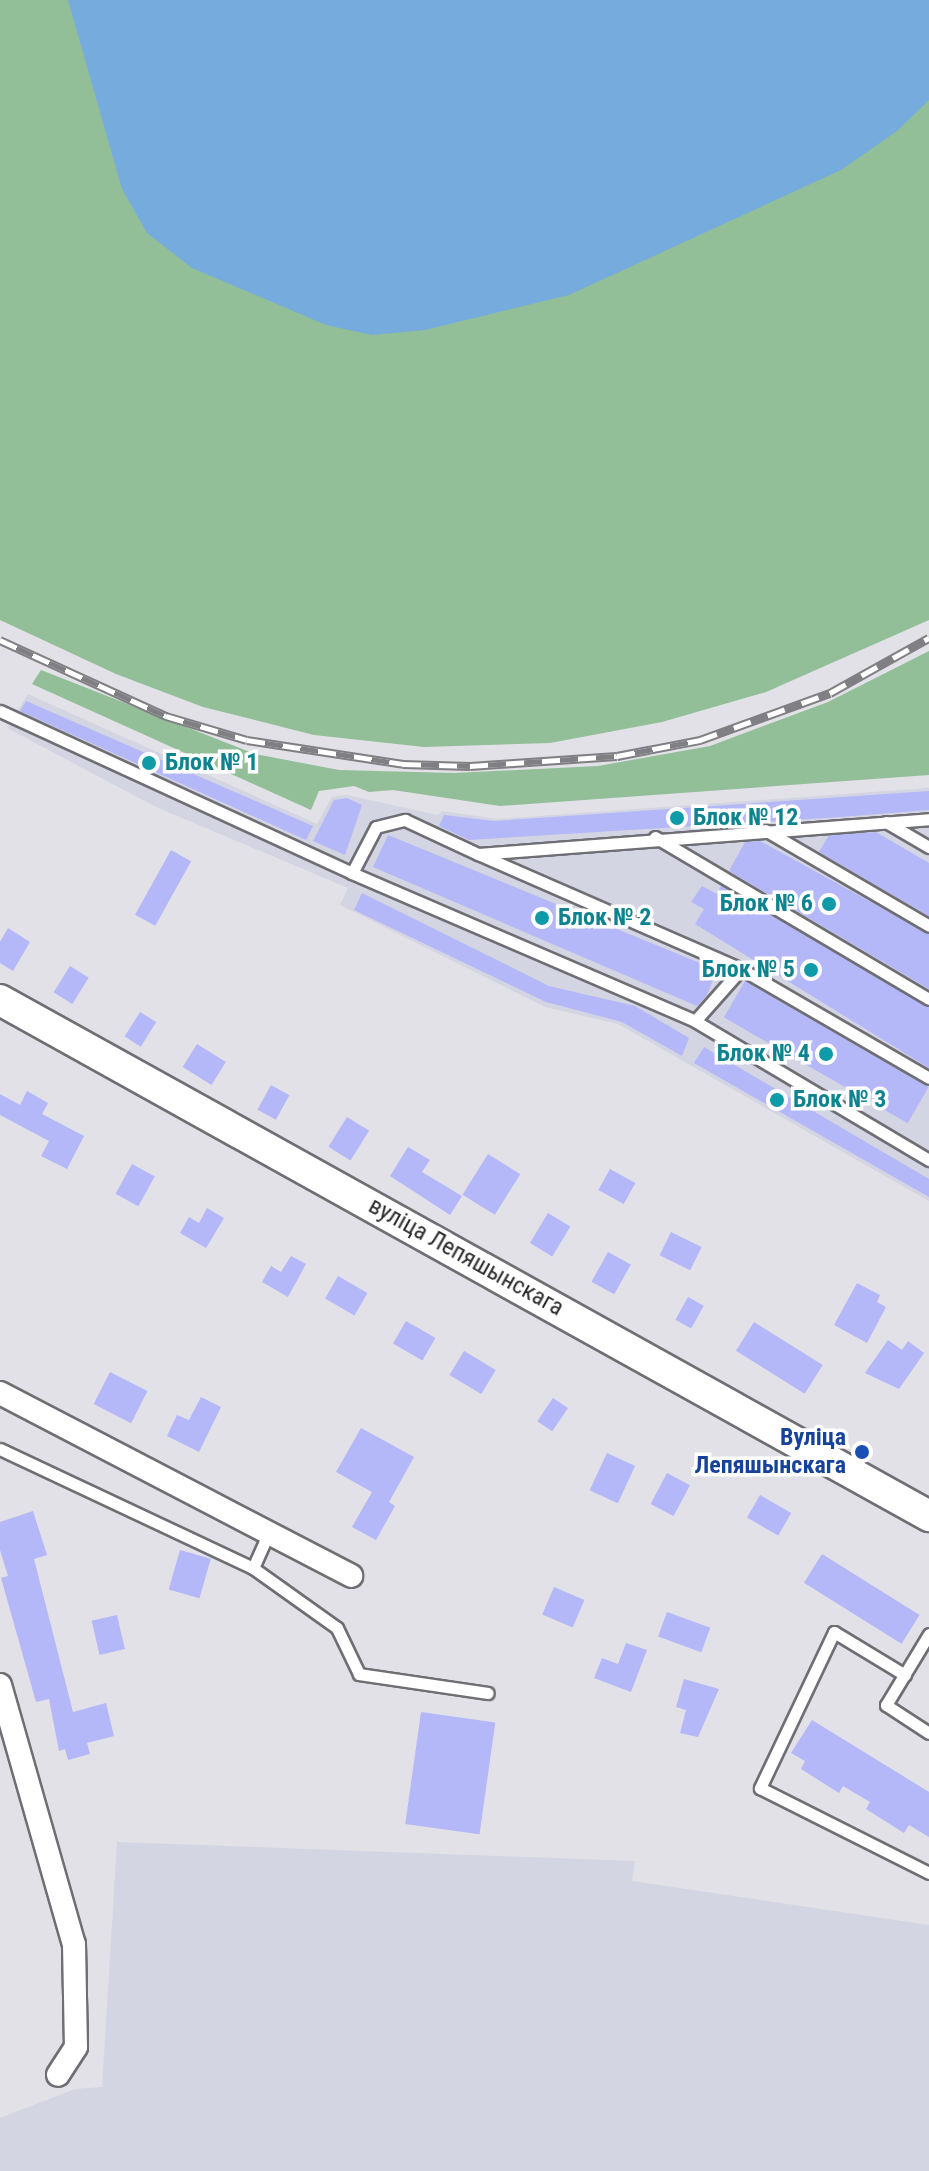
<!DOCTYPE html>
<meta charset="utf-8">
<style>
body{margin:0}
#map{position:relative;width:929px;height:2171px;overflow:hidden;background:#e1e1e7;font-family:"Roboto Condensed",sans-serif}
div>[style]{position:absolute}
[style*='--x']{left:calc(var(--x)*1px);top:calc(var(--y)*1px);width:calc(var(--w)*1px);rotate:calc(var(--a)*1deg)}
.built>*{inset:0;background:#d4d5e2}
.green>*{inset:0;background:#92be98}
.water>*{inset:0;background:#76acdd}
.building>*{inset:0;background:#b4b7f8;transform-origin:0 0}
.roads{filter:drop-shadow(2px 0 #6e6e74) drop-shadow(-2px 0 #6e6e74) drop-shadow(0 2px #6e6e74) drop-shadow(0 -2px #6e6e74)}
.lane>*{height:11px;margin:-5.5px;padding:0 5.5px;transform-origin:5.5px;border-radius:5.5px;background:#fff}
.street>*{height:22px;margin:-11px;padding:0 11px;transform-origin:11px;border-radius:11px;background:#fff}
.secondary>*{height:30px;margin:-15px;padding:0 15px;transform-origin:15px;border-radius:15px;background:#fff}
.rail>*{height:9px;margin-top:-4.5px;transform-origin:0;background:repeating-linear-gradient(90deg,#fff 0 18px,#808084 0 36px);box-sizing:border-box;border-block:2px solid #808084}
.dots>*{width:22px;height:22px;translate:-50% -50%;box-sizing:border-box;border:4px solid #fff;border-radius:50%}
span{translate:-50% -50%;white-space:nowrap;text-align:center;line-height:1.15;-webkit-text-stroke:7px #fff;paint-order:stroke}
.culture-label{font-size:24px;color:#0d838f;font-weight:700}
.left{translate:0 -50%;text-align:left}
.right{translate:-100% -50%;text-align:right}
.street-label{font-size:24px;color:#2a2a2d}
.transit-label{font-size:24px;color:#164399;font-weight:700}
</style>
<div id="map">
<div class="built">
<div style="clip-path:polygon(28px 694px,317px 824px,332px 797px,347px 795px,438px 815px,442px 811px,498px 819px,929px 788px,929px 1201px,618px 1024px,545px 1007px,340px 905px,348px 888px,156px 807px,7px 728px)"></div>
<div style="clip-path:polygon(117px 1842px,635px 1861px,632px 1881px,929px 1925px,929px 2171px,0 2171px,0 2118px,75px 2089px,102px 2087px)"></div>
</div>
<div class="green">
<div style="clip-path:polygon(0 0,929px 0,929px 620px,766px 692px,662px 722px,550px 743px,424px 747px,314px 735px,203px 707px,116px 674px,0 620px)"></div>
<div style="clip-path:polygon(929px 651px,929px 775px,500px 806px,393px 790px,369px 792px,354px 786px,319px 791px,311px 810px,32px 684px,41px 670px,255px 754px,339px 770px,454px 773px,598px 766px,710px 746px,828px 702px)"></div>
</div>
<div class="water">
<div style="clip-path:polygon(68px 0,929px 0,929px 100px,897px 131px,841px 170px,569px 295px,425px 330px,372px 335px,326px 325px,192px 268px,147px 233px,122px 189px)"></div>
</div>
<div class="building">
<div style="clip-path:polygon(26px 701px,313px 826px,306px 840px,20px 711px)"></div>
<div style="clip-path:polygon(929px 791px,929px 810px,841px 817px,469px 840px,439px 826px,444px 815px,494px 821px)"></div>
<div style="clip-path:polygon(347px 798px,362px 805px,345px 855px,313px 841px,334px 800px)"></div>
<div style="clip-path:polygon(876px 832px,929px 863px,929px 916px,819px 852px,829px 835px)"></div>
<div style="clip-path:polygon(388px 835px,717px 970px,707px 995px,697px 1006px,373px 867px)"></div>
<div style="clip-path:polygon(760px 841px,929px 934px,929px 989px,729px 871px,745px 842px)"></div>
<div style="left:171px;top:850px;width:23px;height:74px;rotate:29deg"></div>
<div style="clip-path:polygon(702px 886px,717px 894px,721px 886px,929px 1007px,929px 1068px,695px 924px,704px 909px,691px 902px)"></div>
<div style="clip-path:polygon(362px 893px,549px 986px,635px 1006px,689px 1038px,682px 1056px,622px 1022px,546px 1002px,354px 910px)"></div>
<div style="clip-path:polygon(8px 928px,30px 942px,13px 971px,0 963px,0 942px)"></div>
<div style="left:70px;top:966px;width:22px;height:31px;rotate:32deg"></div>
<div style="left:745px;top:981px;width:212px;height:42px;rotate:30deg"></div>
<div style="left:140px;top:1012px;width:19px;height:29px;rotate:32deg"></div>
<div style="left:197px;top:1044px;width:34px;height:27px;rotate:32deg"></div>
<div style="clip-path:polygon(704px 1047px,929px 1179px,929px 1197px,694px 1063px)"></div>
<div style="left:271px;top:1085px;width:21px;height:28px;rotate:29deg"></div>
<div style="clip-path:polygon(27px 1091px,48px 1103px,42px 1114px,84px 1136px,67px 1169px,41px 1156px,49px 1141px,0 1115px,0 1094px,20px 1105px)"></div>
<div style="left:347px;top:1117px;width:26px;height:35px;rotate:32deg"></div>
<div style="clip-path:polygon(408px 1147px,430px 1160px,422px 1172px,462px 1196px,450px 1215px,390px 1176px)"></div>
<div style="left:488px;top:1154px;width:38px;height:48px;rotate:32deg"></div>
<div style="left:132px;top:1164px;width:26px;height:34px;rotate:29deg"></div>
<div style="left:610px;top:1169px;width:29px;height:24px;rotate:29deg"></div>
<div style="clip-path:polygon(207px 1208px,224px 1218px,206px 1248px,180px 1233px,189px 1217px,199px 1223px)"></div>
<div style="left:548px;top:1213px;width:26px;height:35px;rotate:31deg"></div>
<div style="left:671px;top:1232px;width:34px;height:26px;rotate:26deg"></div>
<div style="left:608px;top:1252px;width:26px;height:34px;rotate:29deg"></div>
<div style="clip-path:polygon(291px 1256px,306px 1264px,288px 1297px,262px 1282px,271px 1266px,281px 1272px)"></div>
<div style="left:338px;top:1276px;width:34px;height:26px;rotate:30deg"></div>
<div style="clip-path:polygon(857px 1283px,880px 1295px,877px 1302px,886px 1307px,867px 1343px,834px 1325px)"></div>
<div style="left:688px;top:1297px;width:18px;height:26px;rotate:29deg"></div>
<div style="left:406px;top:1321px;width:34px;height:26px;rotate:30deg"></div>
<div style="left:754px;top:1322px;width:81px;height:34px;rotate:32deg"></div>
<div style="clip-path:polygon(888px 1340px,902px 1350px,908px 1341px,924px 1353px,899px 1389px,865px 1373px)"></div>
<div style="left:464px;top:1351px;width:37px;height:28px;rotate:31deg"></div>
<div style="left:110px;top:1372px;width:42px;height:36px;rotate:27deg"></div>
<div style="clip-path:polygon(201px 1397px,221px 1407px,199px 1452px,167px 1436px,177px 1415px,189px 1420px)"></div>
<div style="left:553px;top:1398px;width:18px;height:28px;rotate:34deg"></div>
<div style="clip-path:polygon(361px 1428px,414px 1457px,389px 1502px,395px 1506px,376px 1540px,352px 1527px,372px 1492px,336px 1472px)"></div>
<div style="left:607px;top:1453px;width:31px;height:41px;rotate:25deg"></div>
<div style="left:667px;top:1473px;width:26px;height:35px;rotate:28deg"></div>
<div style="left:760px;top:1495px;width:36px;height:26px;rotate:30deg"></div>
<div style="clip-path:polygon(33px 1511px,47px 1555px,34px 1559px,73px 1712px,106px 1703px,114px 1736px,87px 1743px,90px 1754px,68px 1760px,65px 1749px,59px 1751px,49px 1699px,36px 1702px,1px 1578px,8px 1576px,0 1550px,0 1522px)"></div>
<div style="left:180px;top:1550px;width:32px;height:41px;rotate:16deg"></div>
<div style="left:822px;top:1554px;width:115px;height:34px;rotate:32deg"></div>
<div style="left:554px;top:1587px;width:33px;height:30px;rotate:23deg"></div>
<div style="left:667px;top:1612px;width:46px;height:26px;rotate:20deg"></div>
<div style="left:117px;top:1615px;width:35px;height:26px;rotate:77deg"></div>
<div style="clip-path:polygon(626px 1643px,647px 1650px,631px 1692px,594px 1678px,602px 1658px,618px 1664px)"></div>
<div style="clip-path:polygon(684px 1679px,719px 1689px,698px 1737px,680px 1733px,686px 1710px,676px 1707px)"></div>
<div style="left:421px;top:1712px;width:75px;height:113px;rotate:8deg"></div>
<div style="clip-path:polygon(812px 1720px,929px 1792px,929px 1837px,909px 1825px,904px 1833px,866px 1809px,870px 1802px,843px 1786px,839px 1793px,801px 1769px,805px 1761px,791px 1753px)"></div>
</div>
<div class="roads">
<div class="lane">
<div style="--x:0;--y:711;--w:387;--a:24.7"></div>
<div style="--x:352;--y:873;--w:374;--a:23.3"></div>
<div style="--x:695;--y:1021;--w:272;--a:30.7"></div>
<div style="--x:886;--y:822;--w:50;--a:30.2"></div>
<div style="--x:765;--y:830;--w:190;--a:30.3"></div>
<div style="--x:655;--y:837;--w:318;--a:30.6"></div>
<div style="--x:478;--y:854;--w:287;--a:23.6"></div>
<div style="--x:741;--y:969;--w:69;--a:131.5"></div>
<div style="--x:352;--y:873;--w:52;--a:-62.4"></div>
<div style="--x:376;--y:827;--w:30;--a:-14"></div>
<div style="--x:405;--y:820;--w:81;--a:25"></div>
<div style="--x:478;--y:854;--w:452;--a:-4.4"></div>
<div style="--x:741;--y:969;--w:217;--a:30.1"></div>
<div style="--x:0;--y:1449;--w:280;--a:25.2"></div>
<div style="--x:253;--y:1568;--w:103;--a:35.5"></div>
<div style="--x:337;--y:1628;--w:51;--a:64.4"></div>
<div style="--x:359;--y:1674;--w:130;--a:8.4"></div>
<div style="--x:253;--y:1568;--w:39;--a:-66"></div>
<div style="--x:929;--y:1634;--w:83;--a:121.2"></div>
<div style="--x:886;--y:1705;--w:51;--a:33.1"></div>
<div style="--x:905;--y:1675;--w:83;--a:-148.8"></div>
<div style="--x:834;--y:1632;--w:173;--a:115.4"></div>
<div style="--x:760;--y:1788;--w:189;--a:26.7"></div>
</div>
<div class="street">
<div style="--x:0;--y:1393;--w:396;--a:27.5"></div>
<div style="--x:0;--y:1685;--w:269;--a:74.1"></div>
<div style="--x:74;--y:1944;--w:103;--a:88.9"></div>
<div style="--x:76;--y:2047;--w:33;--a:123"></div>
</div>
<div class="secondary">
<div style="--x:0;--y:1000;--w:1063;--a:29.05"></div>
</div>
</div>
<div class="rail">
<div style="--x:0;--y:640;--w:183;--a:24.6"></div>
<div style="--x:166;--y:716;--w:84;--a:16.5"></div>
<div style="--x:247;--y:740;--w:158;--a:8.7"></div>
<div style="--x:403;--y:764;--w:67;--a:1.7"></div>
<div style="--x:470;--y:766;--w:147;--a:-3.9"></div>
<div style="--x:617;--y:756;--w:85;--a:-10.9"></div>
<div style="--x:700;--y:740;--w:138;--a:-19.9"></div>
<div style="--x:830;--y:693;--w:113;--a:-29.1"></div>
</div>
<div class="dots">
<div style="left:149px;top:763px;background:#0f9aa8"></div>
<div style="left:677px;top:818px;background:#0f9aa8"></div>
<div style="left:829px;top:904px;background:#0f9aa8"></div>
<div style="left:542px;top:918px;background:#0f9aa8"></div>
<div style="left:811px;top:970px;background:#0f9aa8"></div>
<div style="left:826px;top:1054px;background:#0f9aa8"></div>
<div style="left:777px;top:1100px;background:#0f9aa8"></div>
<div style="left:862px;top:1452px;background:#1a4fb4"></div>
</div>
<div class="culture-label">
<span class="left" style="left:165px;top:763px">Блок № 1</span>
<span class="left" style="left:693px;top:818px">Блок № 12</span>
<span class="right" style="left:813px;top:904px">Блок № 6</span>
<span class="left" style="left:558px;top:918px">Блок № 2</span>
<span class="right" style="left:795px;top:970px">Блок № 5</span>
<span class="right" style="left:810px;top:1054px">Блок № 4</span>
<span class="left" style="left:793px;top:1100px">Блок № 3</span>
</div>
<div class="street-label">
<span style="left:466px;top:1257px;rotate:29deg">вуліца Лепяшынскага</span>
</div>
<div class="transit-label">
<span class="right" style="left:846px;top:1452px">Вуліца<br>Лепяшынскага</span>
</div>
</div>
